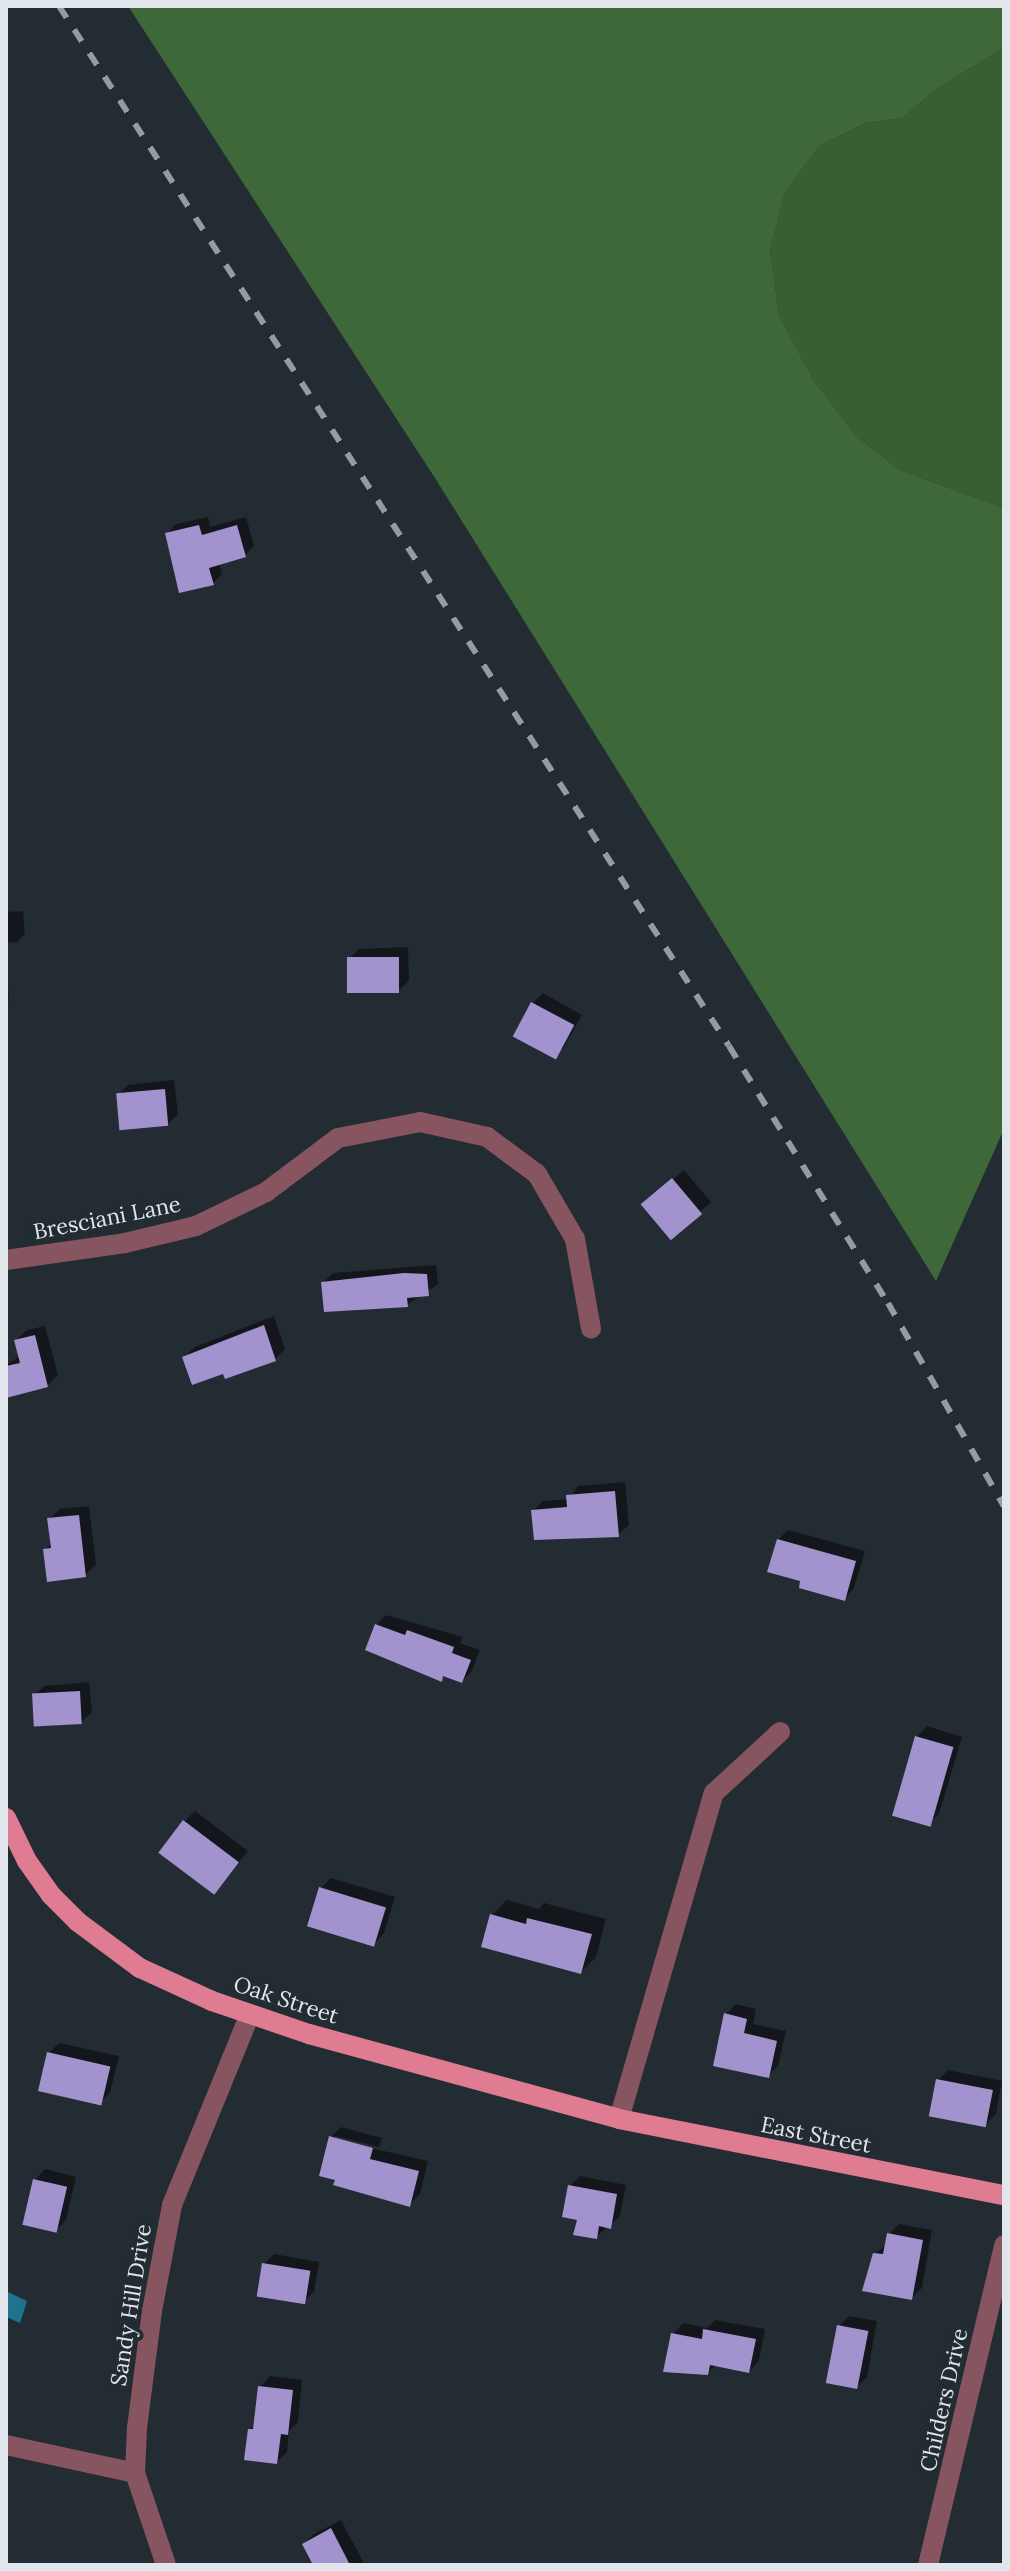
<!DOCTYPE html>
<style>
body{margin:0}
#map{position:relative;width:1010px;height:2571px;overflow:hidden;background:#242c33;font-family:Lora,serif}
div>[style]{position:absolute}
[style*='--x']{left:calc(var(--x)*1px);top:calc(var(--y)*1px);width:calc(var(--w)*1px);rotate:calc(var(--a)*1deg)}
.green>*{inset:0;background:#395e34}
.forest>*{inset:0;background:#3e6839}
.water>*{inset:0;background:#1e738e}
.shadow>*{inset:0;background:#0007}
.building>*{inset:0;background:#a293ce;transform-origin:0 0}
.minor>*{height:20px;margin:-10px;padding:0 10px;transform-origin:10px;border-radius:10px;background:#86555f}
.major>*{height:20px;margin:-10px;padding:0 10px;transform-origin:10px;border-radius:10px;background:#e07c92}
.rail>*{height:6px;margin-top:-3px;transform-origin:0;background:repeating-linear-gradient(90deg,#949ba1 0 14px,transparent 0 28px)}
span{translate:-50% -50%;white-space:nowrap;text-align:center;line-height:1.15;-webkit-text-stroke:8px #242c33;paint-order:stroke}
.street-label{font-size:22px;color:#e0e6eb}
.frame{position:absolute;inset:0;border:8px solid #e0e6eb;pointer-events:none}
</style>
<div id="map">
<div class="green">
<div style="clip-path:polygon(1004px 48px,1004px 508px,900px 470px,857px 437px,814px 381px,779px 315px,770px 249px,785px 193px,819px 146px,866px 123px,902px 118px,938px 88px)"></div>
</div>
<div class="forest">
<div style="clip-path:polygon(128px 6px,1004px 6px,1004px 48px,938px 88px,902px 118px,866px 123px,819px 146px,785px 193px,770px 249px,779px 315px,814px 381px,857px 437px,900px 470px,1004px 508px,1004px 1129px,936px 1281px,435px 478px)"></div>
</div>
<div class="water">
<div style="clip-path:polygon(6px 2291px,27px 2301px,20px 2323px,6px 2317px)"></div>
</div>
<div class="shadow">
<div style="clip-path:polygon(208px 517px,210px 527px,246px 517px,254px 546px,245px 555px,219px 563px,222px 574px,213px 583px,167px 534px,176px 524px)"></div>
<div style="clip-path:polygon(23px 911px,25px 934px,17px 942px,6px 943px,6px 912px)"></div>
<div style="clip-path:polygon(408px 947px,409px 981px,398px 991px,349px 959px,359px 949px)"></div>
<div style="clip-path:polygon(6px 969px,9px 1000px,6px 1003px)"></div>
<div style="clip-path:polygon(543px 993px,582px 1015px,564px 1047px,554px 1057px,533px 1003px)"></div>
<div style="clip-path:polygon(174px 1080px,178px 1114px,167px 1125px,118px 1095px,128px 1085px)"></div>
<div style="clip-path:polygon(684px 1170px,711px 1202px,671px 1238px,654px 1195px)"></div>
<div style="clip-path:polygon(436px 1265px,438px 1284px,407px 1305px,323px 1283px,333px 1273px)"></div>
<div style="clip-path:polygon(274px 1316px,285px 1349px,275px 1359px,224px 1371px,184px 1357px,195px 1347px)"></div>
<div style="clip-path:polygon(45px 1326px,58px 1375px,47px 1386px,6px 1377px,6px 1365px,20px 1356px,16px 1340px,27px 1330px)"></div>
<div style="clip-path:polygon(625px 1482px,629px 1525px,618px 1535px,533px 1511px,543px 1501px,569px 1499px,578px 1486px)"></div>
<div style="clip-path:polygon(89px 1506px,96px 1565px,85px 1575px,45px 1550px,52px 1543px,49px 1519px,60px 1509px)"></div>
<div style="clip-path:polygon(788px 1530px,865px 1551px,854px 1588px,844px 1599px,803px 1580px,778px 1540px)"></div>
<div style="clip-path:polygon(386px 1615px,463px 1637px,460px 1643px,480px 1650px,472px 1671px,462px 1681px,446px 1675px,441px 1679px,376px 1625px)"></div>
<div style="clip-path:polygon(89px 1682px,92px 1712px,81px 1722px,34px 1696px,44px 1686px)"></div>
<div style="clip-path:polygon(927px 1726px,962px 1737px,939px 1814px,928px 1824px,908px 1782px,903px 1781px,917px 1737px)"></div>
<div style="clip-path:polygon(195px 1811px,248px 1851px,215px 1892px,184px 1822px)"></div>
<div style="clip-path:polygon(331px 1878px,395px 1897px,384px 1933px,374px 1944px,321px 1888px)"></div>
<div style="clip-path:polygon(507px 1900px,539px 1909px,544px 1903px,606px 1919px,596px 1957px,581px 1972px,492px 1915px)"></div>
<div style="clip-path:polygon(736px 2004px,756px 2009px,753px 2024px,786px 2031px,778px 2066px,768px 2076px,726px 2014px)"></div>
<div style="clip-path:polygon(59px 2043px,119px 2056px,110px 2093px,100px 2103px,49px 2053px)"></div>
<div style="clip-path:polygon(948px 2070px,1002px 2081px,996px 2114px,986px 2124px,938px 2080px)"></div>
<div style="clip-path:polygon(341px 2127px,382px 2138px,379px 2147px,335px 2136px,335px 2140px,428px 2161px,420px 2194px,410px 2204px,331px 2137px)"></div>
<div style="clip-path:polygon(45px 2169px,76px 2177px,66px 2220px,56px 2230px,35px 2180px)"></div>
<div style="clip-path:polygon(580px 2176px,626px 2185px,620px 2216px,596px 2237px,579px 2218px,570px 2186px)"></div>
<div style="clip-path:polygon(899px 2224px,932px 2230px,922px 2288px,911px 2298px,864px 2289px,875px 2254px,887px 2244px,889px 2234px)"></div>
<div style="clip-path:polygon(274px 2254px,319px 2262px,314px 2292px,303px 2302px,264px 2264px)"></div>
<div style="clip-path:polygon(849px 2316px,877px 2321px,867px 2377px,857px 2387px,839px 2326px)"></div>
<div style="clip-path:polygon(715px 2320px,765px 2329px,759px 2361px,749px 2371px,716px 2365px,707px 2373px,673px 2334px,683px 2323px,707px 2328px)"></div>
<div style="clip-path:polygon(270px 2376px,302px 2380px,298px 2422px,289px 2431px,287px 2452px,277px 2462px,250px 2430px,255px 2424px,260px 2387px)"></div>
<div style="clip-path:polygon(341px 2520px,365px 2565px,315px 2565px,304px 2544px,314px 2534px)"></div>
</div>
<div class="building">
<div style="clip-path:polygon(199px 525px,202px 535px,237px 525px,246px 557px,209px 568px,214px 585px,179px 593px,165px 533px)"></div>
<div style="left:399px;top:957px;width:36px;height:52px;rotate:90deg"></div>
<div style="left:531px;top:1002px;width:49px;height:39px;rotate:28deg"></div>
<div style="left:165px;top:1089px;width:37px;height:49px;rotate:85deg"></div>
<div style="left:672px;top:1178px;width:47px;height:41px;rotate:50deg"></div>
<div style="clip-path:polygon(404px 1273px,427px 1274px,429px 1296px,407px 1298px,408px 1307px,324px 1312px,321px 1282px)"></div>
<div style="clip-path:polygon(264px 1325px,276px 1361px,225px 1379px,223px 1374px,192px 1385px,182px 1357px)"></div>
<div style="clip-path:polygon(35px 1335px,48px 1387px,6px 1398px,6px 1366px,20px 1363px,14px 1340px)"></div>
<div style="clip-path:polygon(615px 1491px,619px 1537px,534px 1540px,531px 1510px,567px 1507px,566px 1495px)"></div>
<div style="clip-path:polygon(79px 1515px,86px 1577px,47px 1582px,43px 1549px,51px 1548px,47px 1518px)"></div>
<div style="clip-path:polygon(777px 1539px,856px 1561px,845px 1601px,799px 1588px,800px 1581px,767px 1572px)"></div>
<div style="clip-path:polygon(375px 1624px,405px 1635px,407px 1630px,454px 1647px,452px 1653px,471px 1660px,462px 1683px,443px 1676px,442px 1682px,365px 1650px)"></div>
<div style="left:80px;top:1691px;width:33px;height:48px;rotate:87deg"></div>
<div style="left:915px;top:1736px;width:40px;height:83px;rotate:16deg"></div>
<div style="left:183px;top:1820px;width:70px;height:41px;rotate:37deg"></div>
<div style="left:319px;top:1887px;width:70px;height:41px;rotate:17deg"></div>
<div style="clip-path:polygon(490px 1914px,526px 1924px,527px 1918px,592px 1934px,581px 1974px,481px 1947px)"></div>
<div style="clip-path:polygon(724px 2013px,747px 2019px,744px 2033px,777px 2041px,769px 2078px,713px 2066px)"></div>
<div style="left:47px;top:2052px;width:65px;height:40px;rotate:13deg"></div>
<div style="left:936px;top:2079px;width:58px;height:38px;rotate:11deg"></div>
<div style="clip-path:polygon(329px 2136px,373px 2148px,370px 2159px,419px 2171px,410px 2207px,333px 2185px,335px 2180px,319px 2176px)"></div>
<div style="left:33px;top:2179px;width:35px;height:47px;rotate:13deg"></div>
<div style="clip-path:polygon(568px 2185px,617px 2194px,611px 2229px,599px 2226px,597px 2239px,573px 2235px,577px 2220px,562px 2217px)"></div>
<div style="clip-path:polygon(887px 2233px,923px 2240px,912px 2300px,862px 2291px,873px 2253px,883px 2254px)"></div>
<div style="left:262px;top:2263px;width:49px;height:34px;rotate:9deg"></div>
<div style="left:837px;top:2325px;width:32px;height:59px;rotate:11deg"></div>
<div style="clip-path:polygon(703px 2329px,756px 2339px,749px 2373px,710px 2365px,708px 2375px,663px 2372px,671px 2333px,702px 2339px)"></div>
<div style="clip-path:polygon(258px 2386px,293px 2390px,288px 2435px,281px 2434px,277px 2464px,244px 2460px,248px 2429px,253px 2429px)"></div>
<div style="clip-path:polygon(331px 2528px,350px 2565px,313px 2565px,302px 2544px)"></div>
</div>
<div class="minor">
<div style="--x:6;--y:1260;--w:120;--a:-8.1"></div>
<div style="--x:125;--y:1243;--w:73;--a:-13.5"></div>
<div style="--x:196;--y:1226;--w:78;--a:-25.9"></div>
<div style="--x:266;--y:1192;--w:90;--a:-36.9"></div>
<div style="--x:338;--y:1138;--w:84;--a:-11"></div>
<div style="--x:420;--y:1122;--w:69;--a:12.6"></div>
<div style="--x:487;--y:1137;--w:62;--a:36.5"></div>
<div style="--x:537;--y:1174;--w:75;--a:59.7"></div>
<div style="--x:575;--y:1239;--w:91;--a:79.9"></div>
<div style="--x:619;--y:2119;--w:340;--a:-73.8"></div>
<div style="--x:714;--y:1793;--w:90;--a:-42.7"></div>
<div style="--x:6;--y:2445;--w:132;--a:12.2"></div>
<div style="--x:166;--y:2565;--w:97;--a:-108.6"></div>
<div style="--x:135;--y:2473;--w:45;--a:-87.5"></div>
<div style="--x:137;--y:2428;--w:118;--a:-82.7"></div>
<div style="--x:152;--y:2311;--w:108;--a:-79.3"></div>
<div style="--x:172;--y:2205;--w:206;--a:-67.8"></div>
<div style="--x:928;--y:2565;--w:329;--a:-76.6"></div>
</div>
<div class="major">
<div style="--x:6;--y:1818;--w:48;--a:64"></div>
<div style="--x:27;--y:1861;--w:42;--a:54.8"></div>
<div style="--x:51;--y:1895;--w:38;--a:45"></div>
<div style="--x:78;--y:1922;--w:77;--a:36.6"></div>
<div style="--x:140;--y:1968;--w:79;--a:24.6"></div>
<div style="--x:212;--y:2001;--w:102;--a:18.8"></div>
<div style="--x:309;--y:2034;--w:321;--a:15.3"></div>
<div style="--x:619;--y:2119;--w:392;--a:11.2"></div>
</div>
<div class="rail">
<div style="--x:59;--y:6;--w:1237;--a:57.21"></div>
<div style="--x:729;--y:1046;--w:302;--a:58.3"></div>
<div style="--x:888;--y:1303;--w:234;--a:60.3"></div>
</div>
<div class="street-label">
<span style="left:107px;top:1218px;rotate:-11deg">Bresciani Lane</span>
<span style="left:286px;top:2000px;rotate:18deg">Oak Street</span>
<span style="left:816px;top:2135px;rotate:11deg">East Street</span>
<span style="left:131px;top:2305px;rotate:-81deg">Sandy Hill Drive</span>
<span style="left:944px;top:2400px;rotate:-77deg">Childers Drive</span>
</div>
<div class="frame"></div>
</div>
